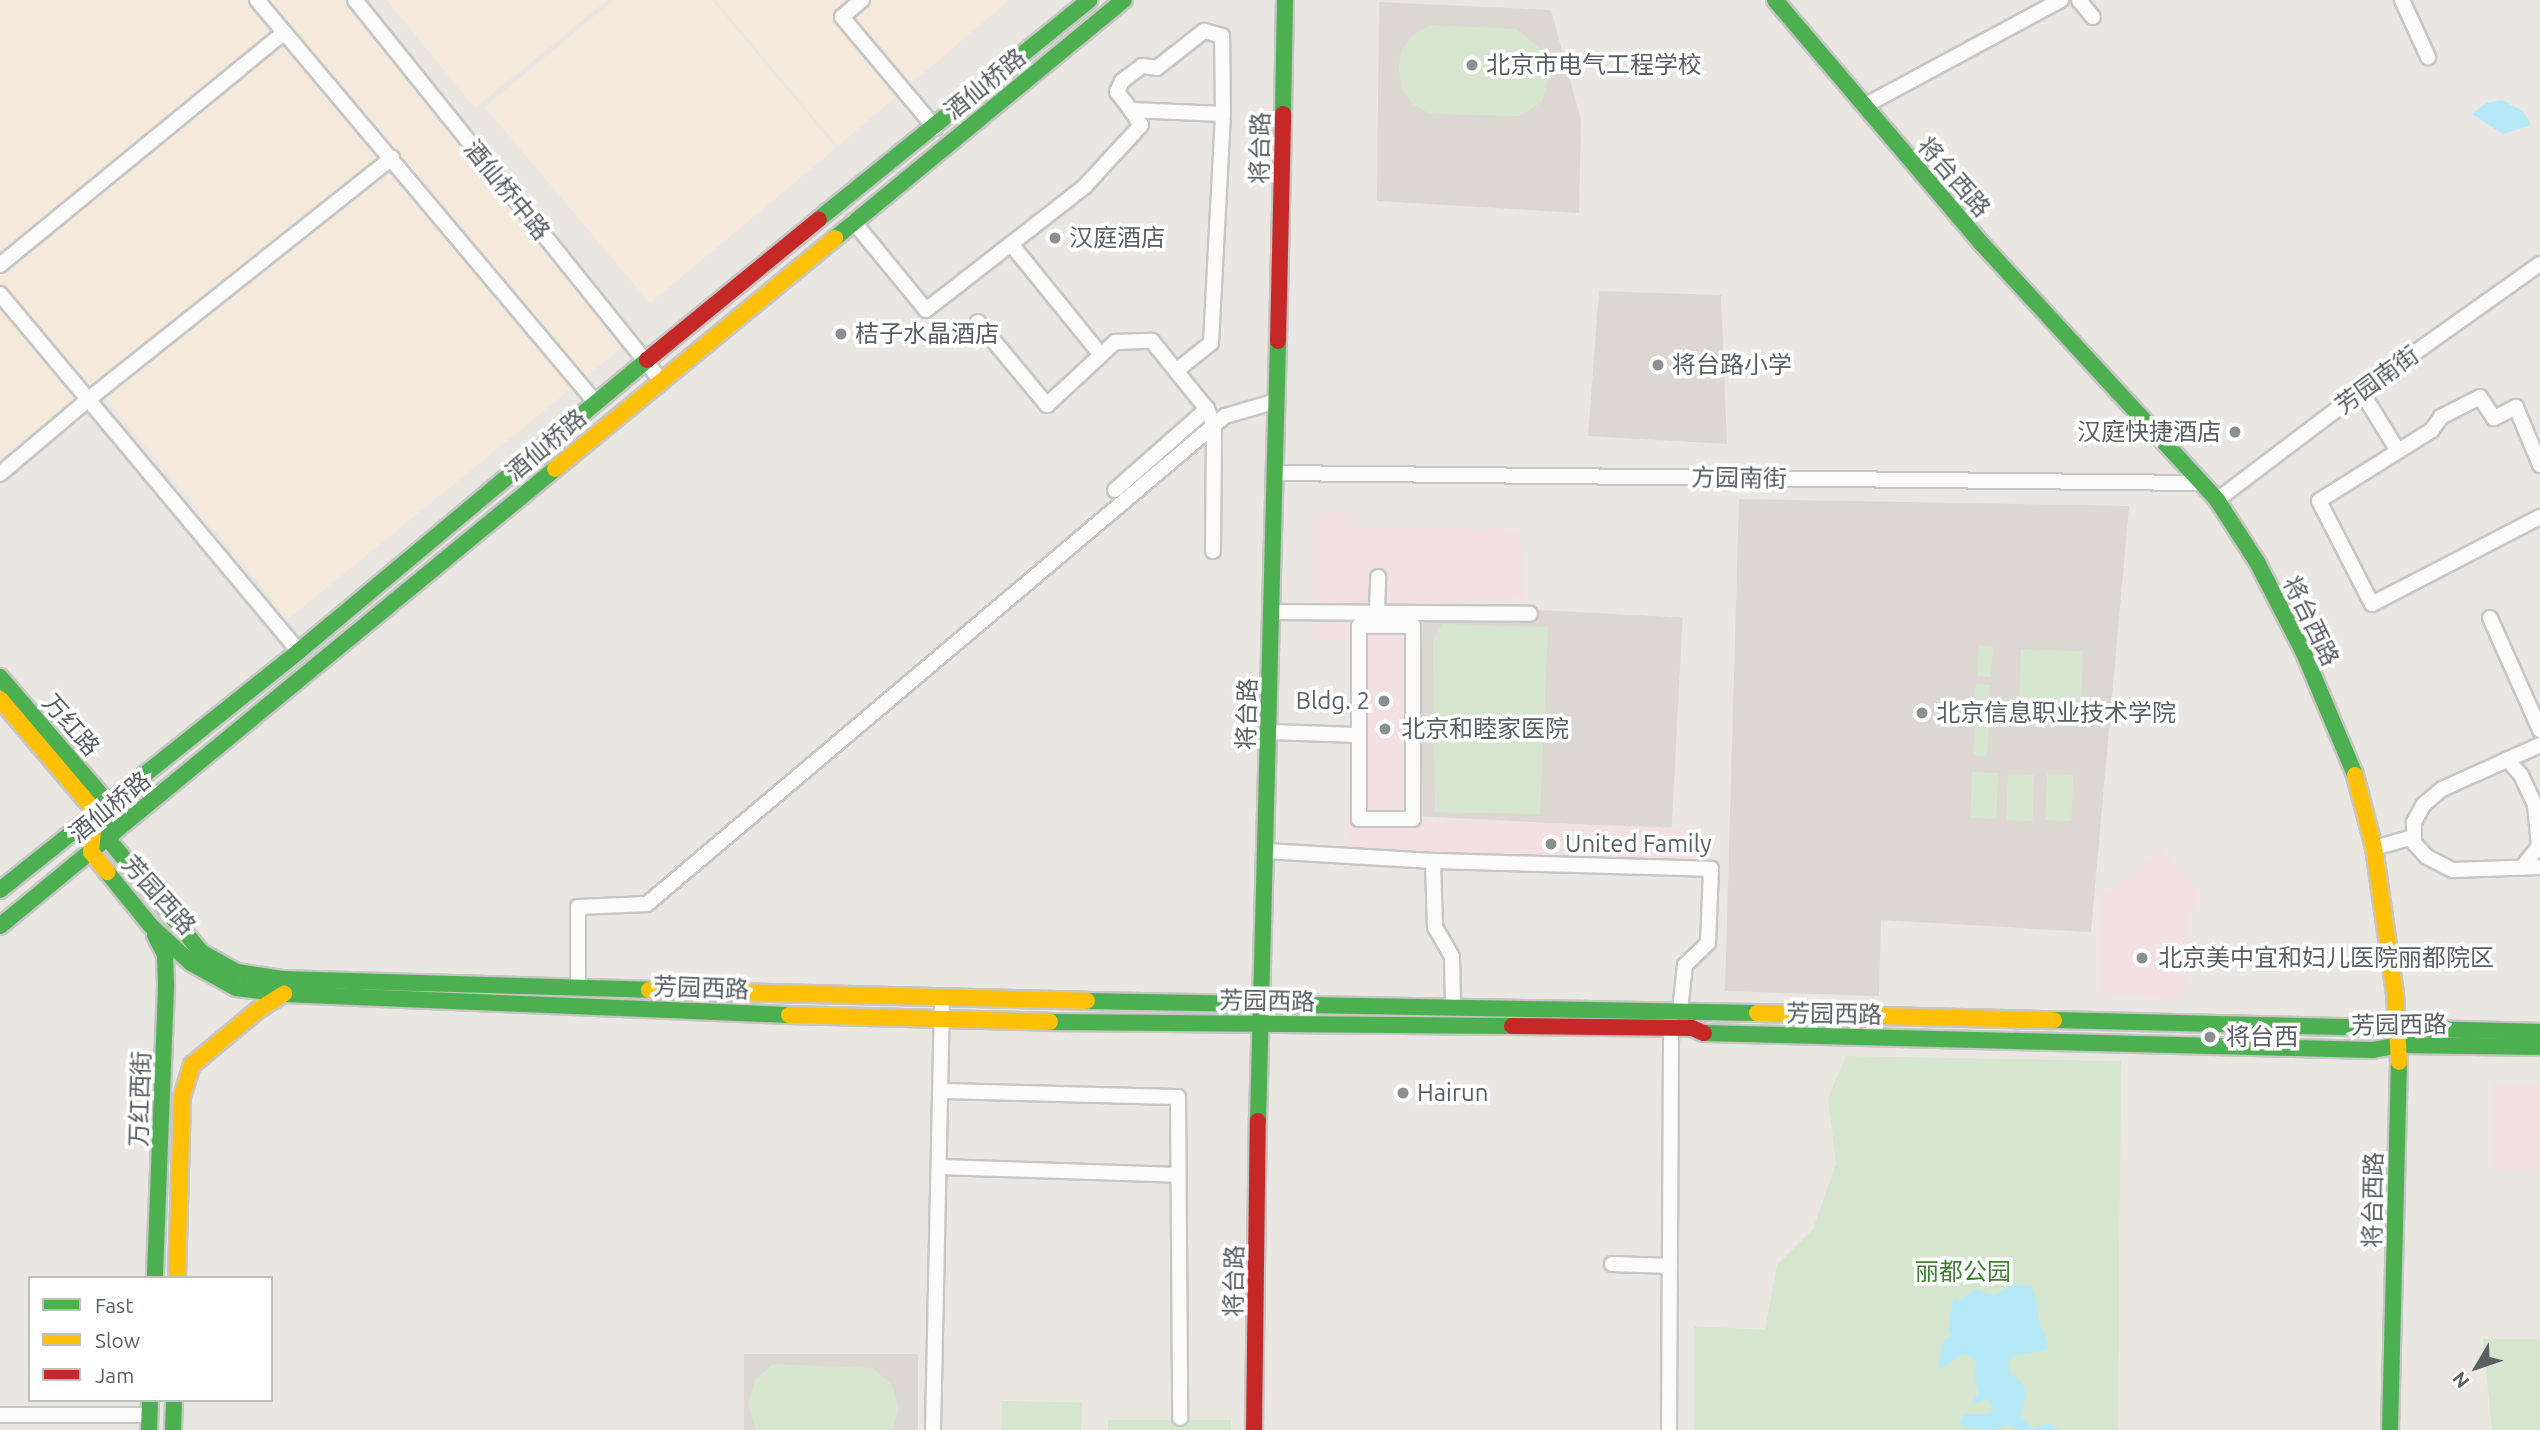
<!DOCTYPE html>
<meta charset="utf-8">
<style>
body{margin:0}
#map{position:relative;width:2540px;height:1430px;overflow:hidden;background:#eae7e3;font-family:Ubuntu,"Noto Sans SC",sans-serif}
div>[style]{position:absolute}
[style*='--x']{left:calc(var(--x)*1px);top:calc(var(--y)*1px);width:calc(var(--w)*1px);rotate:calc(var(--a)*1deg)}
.commercial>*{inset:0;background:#f5e9db}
.education>*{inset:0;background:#dcd7d2;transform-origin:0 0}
.medical>*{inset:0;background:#f3e0e1;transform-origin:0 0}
.green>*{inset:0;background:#d6e6ce;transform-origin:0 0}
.water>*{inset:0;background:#b5e9f7}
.roads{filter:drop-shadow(2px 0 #c6c6c5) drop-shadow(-2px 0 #c6c6c5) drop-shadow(0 2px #c6c6c5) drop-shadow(0 -2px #c6c6c5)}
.street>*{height:14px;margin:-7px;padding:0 7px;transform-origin:7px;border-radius:7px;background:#fcfbfb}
.fast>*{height:16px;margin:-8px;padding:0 8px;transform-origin:8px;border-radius:8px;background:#4caf50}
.slow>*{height:16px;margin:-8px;padding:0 8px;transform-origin:8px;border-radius:8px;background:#ffc107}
.jam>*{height:16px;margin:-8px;padding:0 8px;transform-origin:8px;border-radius:8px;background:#c62828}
.dots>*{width:19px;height:19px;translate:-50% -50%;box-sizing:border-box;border:4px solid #fff;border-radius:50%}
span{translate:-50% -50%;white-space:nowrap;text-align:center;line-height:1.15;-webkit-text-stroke:7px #fff;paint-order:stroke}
.poi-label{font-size:24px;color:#595f62}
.left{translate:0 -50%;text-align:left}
.right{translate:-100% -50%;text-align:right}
.street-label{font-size:24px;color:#595f62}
.park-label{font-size:24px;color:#3f8131}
.legend{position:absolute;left:28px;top:1276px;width:245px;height:126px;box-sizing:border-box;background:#fff;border:2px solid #bdbfc0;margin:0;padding:9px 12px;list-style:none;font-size:21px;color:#595f62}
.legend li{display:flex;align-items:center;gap:14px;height:35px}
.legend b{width:35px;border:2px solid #bdbfc0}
.north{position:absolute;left:2442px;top:1332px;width:70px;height:70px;-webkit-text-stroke:5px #fff;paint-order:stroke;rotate:231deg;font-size:19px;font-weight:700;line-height:28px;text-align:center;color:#595f62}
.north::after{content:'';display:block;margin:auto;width:24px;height:32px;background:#595f62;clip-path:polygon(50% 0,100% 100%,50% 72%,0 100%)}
</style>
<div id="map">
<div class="commercial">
<div style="clip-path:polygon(0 0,361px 0,637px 335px,288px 619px,93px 383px,0 460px)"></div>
<div style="clip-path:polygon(387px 0,607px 0,475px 108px)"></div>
<div style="clip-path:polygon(614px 0,712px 0,836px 148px,650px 303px,485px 107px)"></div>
<div style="clip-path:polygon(715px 0,1009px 0,838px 146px)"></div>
</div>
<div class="education">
<div style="clip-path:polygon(1379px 2px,1551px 10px,1581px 120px,1579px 213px,1377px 201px)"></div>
<div style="clip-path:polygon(1599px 291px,1721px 295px,1727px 444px,1588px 436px)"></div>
<div style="clip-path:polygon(1739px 499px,2129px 506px,2091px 932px,1881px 920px,1879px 996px,1725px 991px)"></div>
<div style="left:1424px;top:604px;width:259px;height:212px;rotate:3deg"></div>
<div style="left:918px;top:1354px;width:76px;height:174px;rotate:90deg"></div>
</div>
<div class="medical">
<div style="clip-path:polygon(1352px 513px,1352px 527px,1520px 530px,1525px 597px,1419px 604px,1423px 819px,1690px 828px,1692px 864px,1346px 852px,1351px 640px,1313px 640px,1313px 514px)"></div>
<div style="clip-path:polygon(2162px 849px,2200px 896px,2187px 923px,2185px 1000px,2098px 993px,2101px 898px)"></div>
<div style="left:2493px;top:1083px;width:47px;height:86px;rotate:1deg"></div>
</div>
<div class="green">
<div style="clip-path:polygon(1430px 25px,1516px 29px,1542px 50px,1548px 76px,1542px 102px,1519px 116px,1430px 114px,1413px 104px,1401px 87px,1399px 66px,1402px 49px,1413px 35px)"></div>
<div style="clip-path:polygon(1442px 624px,1548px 627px,1540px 814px,1435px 812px,1433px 641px)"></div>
<div style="left:1979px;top:645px;width:14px;height:31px;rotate:4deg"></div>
<div style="left:2021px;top:649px;width:62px;height:76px;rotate:2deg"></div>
<div style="left:1976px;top:684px;width:14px;height:31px;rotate:4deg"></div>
<div style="left:1975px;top:724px;width:14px;height:31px;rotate:4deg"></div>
<div style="left:1972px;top:772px;width:26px;height:46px;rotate:2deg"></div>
<div style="left:2008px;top:774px;width:26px;height:46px;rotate:2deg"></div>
<div style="left:2047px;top:774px;width:26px;height:46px;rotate:2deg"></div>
<div style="clip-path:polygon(1846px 1056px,2121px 1061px,2118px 1430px,1694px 1430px,1694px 1326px,1765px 1330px,1777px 1265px,1813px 1229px,1836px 1164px,1828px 1098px)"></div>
<div style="clip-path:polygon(2483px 1339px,2540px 1339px,2540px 1430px,2492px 1430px)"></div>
<div style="clip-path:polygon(773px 1364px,873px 1368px,892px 1385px,899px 1409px,892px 1430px,756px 1430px,748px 1403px,755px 1380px)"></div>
<div style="left:1002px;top:1401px;width:80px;height:29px;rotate:1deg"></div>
<div style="left:1108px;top:1420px;width:123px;height:10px"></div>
</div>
<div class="water">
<div style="clip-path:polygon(2502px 100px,2523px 111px,2531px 125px,2503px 134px,2472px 114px,2486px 103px)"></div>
<div style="clip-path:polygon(2013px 1284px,2030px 1286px,2034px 1291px,2041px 1328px,2050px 1344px,2046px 1350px,2017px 1355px,2008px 1361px,2011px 1374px,2021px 1381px,2026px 1393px,2021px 1417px,2033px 1428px,2049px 1423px,2058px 1430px,2020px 1430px,2008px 1425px,1995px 1430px,1965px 1428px,1960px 1423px,1964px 1414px,1989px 1414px,1993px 1410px,1988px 1399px,1976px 1403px,1973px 1400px,1979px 1392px,1975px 1380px,1976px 1361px,1970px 1356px,1960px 1355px,1943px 1368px,1938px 1366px,1944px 1340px,1952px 1336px,1948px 1329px,1953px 1299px,1960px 1300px,1975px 1289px,1994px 1296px)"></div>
</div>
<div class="roads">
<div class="street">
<div style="--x:257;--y:0;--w:527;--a:49.93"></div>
<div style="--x:355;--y:0;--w:487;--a:51.2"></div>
<div style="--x:862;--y:0;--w:26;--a:140"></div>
<div style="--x:842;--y:17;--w:145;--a:50"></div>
<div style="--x:2079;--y:0;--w:22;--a:51"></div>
<div style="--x:2402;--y:0;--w:63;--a:65.5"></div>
<div style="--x:1864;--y:106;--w:224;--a:-28.3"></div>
<div style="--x:853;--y:221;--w:115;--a:50.6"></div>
<div style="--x:926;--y:310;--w:202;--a:-37.9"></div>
<div style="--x:1085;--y:186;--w:83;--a:-47.4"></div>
<div style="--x:1141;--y:125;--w:18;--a:-124"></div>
<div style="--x:1011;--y:244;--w:143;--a:51"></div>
<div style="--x:0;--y:265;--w:366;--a:-39.3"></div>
<div style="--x:0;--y:294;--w:466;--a:50.1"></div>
<div style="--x:978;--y:322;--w:108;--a:50.3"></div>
<div style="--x:1047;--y:405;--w:93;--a:-42.8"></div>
<div style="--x:1115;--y:342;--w:37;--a:-2"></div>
<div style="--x:1152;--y:341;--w:38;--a:51"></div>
<div style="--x:2361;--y:391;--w:70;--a:58.3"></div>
<div style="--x:2540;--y:465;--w:63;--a:-112.5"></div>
<div style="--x:2516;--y:407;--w:25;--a:153"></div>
<div style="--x:2494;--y:418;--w:25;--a:-124"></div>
<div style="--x:2480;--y:397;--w:44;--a:152.9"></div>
<div style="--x:2441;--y:417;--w:16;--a:125"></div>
<div style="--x:2432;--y:430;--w:133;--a:147.9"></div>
<div style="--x:2319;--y:501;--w:116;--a:62.8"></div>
<div style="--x:2372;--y:604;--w:189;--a:-27.4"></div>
<div style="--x:1275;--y:473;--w:928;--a:0.62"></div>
<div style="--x:0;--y:474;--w:118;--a:-40.2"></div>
<div style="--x:90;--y:398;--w:386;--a:-38.5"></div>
<div style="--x:1115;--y:490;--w:123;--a:-41.4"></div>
<div style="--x:2217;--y:500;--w:181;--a:-37.1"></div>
<div style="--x:2361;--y:391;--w:219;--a:-35.4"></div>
<div style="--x:1213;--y:551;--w:126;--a:-89.5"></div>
<div style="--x:1214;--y:425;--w:17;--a:-114"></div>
<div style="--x:1207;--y:409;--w:49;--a:-129.2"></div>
<div style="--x:1176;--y:371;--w:45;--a:-38.7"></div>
<div style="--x:1211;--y:343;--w:229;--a:-87"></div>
<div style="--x:1223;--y:114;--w:78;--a:-90.7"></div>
<div style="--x:1222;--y:36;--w:19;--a:-164"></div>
<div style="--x:1204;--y:31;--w:60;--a:141.8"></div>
<div style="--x:1157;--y:68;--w:15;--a:-172"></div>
<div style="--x:1142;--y:66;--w:25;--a:143"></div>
<div style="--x:1122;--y:81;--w:12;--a:114"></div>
<div style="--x:1117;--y:92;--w:23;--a:52"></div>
<div style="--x:1131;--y:110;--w:92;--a:2.5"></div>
<div style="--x:1273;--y:612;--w:257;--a:0.4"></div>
<div style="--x:1377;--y:612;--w:35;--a:-88"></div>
<div style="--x:2490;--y:618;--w:123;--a:65.9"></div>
<div style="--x:1359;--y:626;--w:54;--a:0"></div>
<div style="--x:1413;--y:626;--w:193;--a:90"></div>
<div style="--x:1413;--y:819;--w:54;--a:180"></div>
<div style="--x:1359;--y:819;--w:193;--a:-90"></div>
<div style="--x:1270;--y:732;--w:89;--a:1.9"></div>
<div style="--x:2540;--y:745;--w:107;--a:155.8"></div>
<div style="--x:2442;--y:789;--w:23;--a:140"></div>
<div style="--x:2424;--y:804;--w:21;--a:119"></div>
<div style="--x:2414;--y:822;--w:21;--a:90"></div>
<div style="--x:2414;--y:843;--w:19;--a:47"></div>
<div style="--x:2427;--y:857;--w:29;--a:27"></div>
<div style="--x:2453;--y:870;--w:87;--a:-2"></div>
<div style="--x:2507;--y:759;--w:21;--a:49"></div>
<div style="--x:2521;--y:775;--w:33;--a:65"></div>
<div style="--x:2535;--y:805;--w:41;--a:84.4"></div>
<div style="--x:2539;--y:846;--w:28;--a:128"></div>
<div style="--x:2374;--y:848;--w:41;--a:-15.4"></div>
<div style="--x:1266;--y:851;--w:167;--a:3.4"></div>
<div style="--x:1433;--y:861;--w:278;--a:1.6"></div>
<div style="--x:1711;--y:869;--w:74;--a:92.3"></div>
<div style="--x:1708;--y:943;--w:32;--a:136"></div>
<div style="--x:1685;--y:965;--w:45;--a:96.3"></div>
<div style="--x:1433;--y:861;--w:66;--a:88.3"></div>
<div style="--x:1435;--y:927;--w:34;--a:60"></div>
<div style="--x:1452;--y:957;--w:49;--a:88.8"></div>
<div style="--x:578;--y:988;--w:81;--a:-90"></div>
<div style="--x:578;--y:907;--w:69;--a:-2.5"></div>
<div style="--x:647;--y:904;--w:756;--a:-40.17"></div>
<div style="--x:1225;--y:416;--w:54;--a:-16.1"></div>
<div style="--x:942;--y:1091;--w:236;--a:1.5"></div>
<div style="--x:1178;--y:1097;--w:321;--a:89.6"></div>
<div style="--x:940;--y:1167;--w:238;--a:1.9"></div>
<div style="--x:1612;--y:1264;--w:58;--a:2"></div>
<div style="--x:0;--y:1415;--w:149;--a:0"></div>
<div style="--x:933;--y:1430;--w:432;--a:-88.8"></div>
<div style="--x:1669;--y:1430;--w:412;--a:-89.7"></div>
</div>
<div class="fast">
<div style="--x:1775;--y:0;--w:320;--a:49.7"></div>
<div style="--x:1982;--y:244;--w:348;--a:47.4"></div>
<div style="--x:2217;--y:500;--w:74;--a:57.2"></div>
<div style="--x:2257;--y:562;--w:100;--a:62.7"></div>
<div style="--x:2303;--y:651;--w:134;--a:67.2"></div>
<div style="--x:1283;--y:114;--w:114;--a:-89"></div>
<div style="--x:819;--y:219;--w:348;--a:-39"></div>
<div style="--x:835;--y:238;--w:374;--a:-39.5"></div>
<div style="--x:0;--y:677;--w:165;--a:49.4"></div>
<div style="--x:107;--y:802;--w:37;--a:88"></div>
<div style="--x:108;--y:839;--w:146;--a:50.5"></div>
<div style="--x:201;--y:952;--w:41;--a:29.1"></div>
<div style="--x:237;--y:972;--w:47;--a:8.7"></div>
<div style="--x:283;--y:979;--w:366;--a:1.7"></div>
<div style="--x:107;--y:872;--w:68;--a:50.9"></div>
<div style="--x:150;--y:925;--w:56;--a:42.8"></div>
<div style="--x:191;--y:963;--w:51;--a:29.1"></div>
<div style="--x:236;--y:988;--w:48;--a:7.1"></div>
<div style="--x:284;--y:994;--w:505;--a:2.38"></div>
<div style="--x:0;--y:890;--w:383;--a:-38.6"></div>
<div style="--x:299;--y:651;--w:454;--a:-39.9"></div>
<div style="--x:0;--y:926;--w:719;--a:-39.47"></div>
<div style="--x:155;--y:935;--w:22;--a:63"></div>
<div style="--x:165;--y:955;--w:32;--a:88"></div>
<div style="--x:166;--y:987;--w:291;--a:92.2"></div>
<div style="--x:1087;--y:1001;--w:670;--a:1.03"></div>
<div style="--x:2054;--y:1020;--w:486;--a:1.4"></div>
<div style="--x:1050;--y:1022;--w:462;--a:0.5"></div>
<div style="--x:1704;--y:1033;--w:669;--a:1.46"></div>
<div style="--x:2373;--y:1050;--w:26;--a:-11"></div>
<div style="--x:2399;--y:1045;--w:141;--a:0.8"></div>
<div style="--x:1258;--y:1121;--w:780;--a:-88.53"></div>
<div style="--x:149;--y:1430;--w:30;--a:-88"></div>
<div style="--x:173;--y:1430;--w:30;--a:-88"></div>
<div style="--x:2390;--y:1430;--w:368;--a:-88.6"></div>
</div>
<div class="slow">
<div style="--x:555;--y:469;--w:363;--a:-39.5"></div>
<div style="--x:0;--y:699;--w:147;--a:49.7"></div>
<div style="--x:95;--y:811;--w:41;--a:95.6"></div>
<div style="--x:91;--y:852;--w:26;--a:51"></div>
<div style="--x:2355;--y:775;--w:75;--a:75.4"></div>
<div style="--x:2374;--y:848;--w:147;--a:81.8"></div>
<div style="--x:2395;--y:993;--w:69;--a:86.7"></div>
<div style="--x:649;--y:990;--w:438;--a:1.4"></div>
<div style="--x:1757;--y:1013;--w:297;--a:1.4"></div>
<div style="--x:789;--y:1015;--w:261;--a:1.5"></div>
<div style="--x:177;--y:1278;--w:181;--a:-88.4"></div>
<div style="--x:182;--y:1097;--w:34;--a:-73"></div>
<div style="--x:192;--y:1065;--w:86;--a:-39.8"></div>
<div style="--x:258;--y:1010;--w:31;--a:-32"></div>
</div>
<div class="jam">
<div style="--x:1278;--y:341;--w:227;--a:-88.7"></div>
<div style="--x:647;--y:360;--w:222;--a:-39.3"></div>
<div style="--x:1512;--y:1026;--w:180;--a:0.6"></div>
<div style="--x:1692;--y:1028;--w:13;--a:23"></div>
<div style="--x:1254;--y:1430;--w:309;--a:-89.3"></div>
</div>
</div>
<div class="dots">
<div style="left:1472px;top:65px;background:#8c8f8f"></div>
<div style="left:1055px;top:238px;background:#8c8f8f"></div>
<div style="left:841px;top:334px;background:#8c8f8f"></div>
<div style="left:1658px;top:365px;background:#8c8f8f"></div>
<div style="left:2235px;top:432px;background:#8c8f8f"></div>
<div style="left:1384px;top:701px;background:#8c8f8f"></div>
<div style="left:1922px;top:713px;background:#8c8f8f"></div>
<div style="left:1385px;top:729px;background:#8c8f8f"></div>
<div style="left:1551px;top:844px;background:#8c8f8f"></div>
<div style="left:2142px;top:958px;background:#8c8f8f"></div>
<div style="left:2210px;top:1037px;background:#8c8f8f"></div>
<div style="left:1403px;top:1093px;background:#8c8f8f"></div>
</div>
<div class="poi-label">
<span class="left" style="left:1486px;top:65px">北京市电气工程学校</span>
<span class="left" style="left:1069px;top:238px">汉庭酒店</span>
<span class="left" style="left:855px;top:334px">桔子水晶酒店</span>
<span class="left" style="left:1672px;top:365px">将台路小学</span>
<span class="right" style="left:2221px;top:432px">汉庭快捷酒店</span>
<span class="right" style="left:1370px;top:701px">Bldg. 2</span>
<span class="left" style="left:1936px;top:713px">北京信息职业技术学院</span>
<span class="left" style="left:1401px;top:729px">北京和睦家医院</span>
<span class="left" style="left:1565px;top:844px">United Family</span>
<span class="left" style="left:2158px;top:958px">北京美中宜和妇儿医院丽都院区</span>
<span class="left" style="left:2226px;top:1037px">将台西</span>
<span class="left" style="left:1417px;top:1093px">Hairun</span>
</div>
<div class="street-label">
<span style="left:985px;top:84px;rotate:-39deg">酒仙桥路</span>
<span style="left:1260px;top:148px;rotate:-89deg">将台路</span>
<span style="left:1954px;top:177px;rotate:49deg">将台西路</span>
<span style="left:507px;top:190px;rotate:51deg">酒仙桥中路</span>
<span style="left:2377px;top:380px;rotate:-36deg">芳园南街</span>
<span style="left:546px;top:445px;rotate:-40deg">酒仙桥路</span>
<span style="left:1739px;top:478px;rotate:1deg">方园南街</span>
<span style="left:2311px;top:621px;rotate:64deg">将台西路</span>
<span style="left:1247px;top:714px;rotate:-88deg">将台路</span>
<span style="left:71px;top:725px;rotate:49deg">万红路</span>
<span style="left:110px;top:807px;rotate:-39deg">酒仙桥路</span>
<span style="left:159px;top:895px;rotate:48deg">芳园西路</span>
<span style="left:701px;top:988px;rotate:2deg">芳园西路</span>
<span style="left:1267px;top:1001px;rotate:1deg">芳园西路</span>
<span style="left:1834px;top:1014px;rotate:1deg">芳园西路</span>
<span style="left:2399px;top:1025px;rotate:-1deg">芳园西路</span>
<span style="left:140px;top:1099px;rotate:-88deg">万红西街</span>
<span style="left:2373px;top:1200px;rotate:-89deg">将台西路</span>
<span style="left:1234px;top:1281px;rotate:-89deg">将台路</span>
</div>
<div class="park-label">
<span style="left:1963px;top:1272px">丽都公园</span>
</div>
<ul class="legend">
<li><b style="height:9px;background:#4caf50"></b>Fast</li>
<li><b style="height:9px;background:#ffc107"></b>Slow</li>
<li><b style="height:9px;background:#c62828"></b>Jam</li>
</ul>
<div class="north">N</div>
</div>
